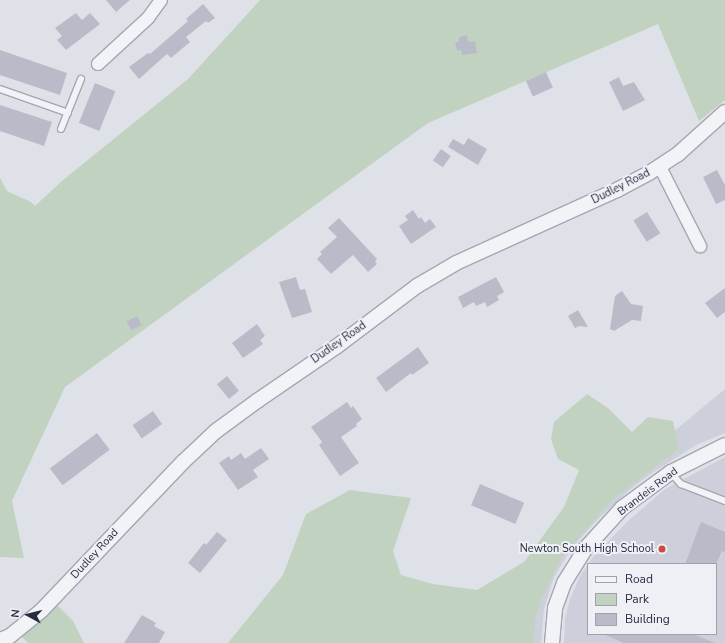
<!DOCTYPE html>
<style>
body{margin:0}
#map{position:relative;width:725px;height:643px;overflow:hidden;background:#dfe1e8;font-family:"Nunito Sans",sans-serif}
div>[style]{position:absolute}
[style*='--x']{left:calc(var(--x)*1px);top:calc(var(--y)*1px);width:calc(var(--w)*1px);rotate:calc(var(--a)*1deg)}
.built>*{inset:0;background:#cdd0da}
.green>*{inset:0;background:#c2d2c0}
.building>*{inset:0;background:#b9bcc8;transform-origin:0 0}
.roads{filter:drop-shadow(1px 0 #a4a7b2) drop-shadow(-1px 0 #a4a7b2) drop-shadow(0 1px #a4a7b2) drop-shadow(0 -1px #a4a7b2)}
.service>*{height:6px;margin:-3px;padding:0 3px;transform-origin:3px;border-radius:3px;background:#f2f3f7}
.minor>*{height:12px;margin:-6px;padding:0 6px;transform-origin:6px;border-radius:6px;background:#f2f3f7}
.tertiary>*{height:14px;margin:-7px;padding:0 7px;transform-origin:7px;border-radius:7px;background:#f2f3f7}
.dots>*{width:11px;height:11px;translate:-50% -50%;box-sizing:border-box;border:2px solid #eff0f6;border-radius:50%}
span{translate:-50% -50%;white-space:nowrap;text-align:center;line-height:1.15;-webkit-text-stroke:4px #eff0f6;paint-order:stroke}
.street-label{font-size:11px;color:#282c40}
.poi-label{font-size:11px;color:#282c40}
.right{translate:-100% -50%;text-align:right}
.legend{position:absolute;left:587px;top:563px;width:130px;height:72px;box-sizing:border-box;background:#eff0f6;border:1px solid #9fa2ad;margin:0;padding:5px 7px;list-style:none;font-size:12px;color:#282c40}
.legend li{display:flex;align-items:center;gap:8px;height:20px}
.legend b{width:20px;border:1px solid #9fa2ad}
.north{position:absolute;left:8px;top:595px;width:40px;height:40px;-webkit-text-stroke:3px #eff0f6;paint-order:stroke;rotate:277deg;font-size:11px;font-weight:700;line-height:16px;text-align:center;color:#282c40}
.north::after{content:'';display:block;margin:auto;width:14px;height:18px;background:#282c40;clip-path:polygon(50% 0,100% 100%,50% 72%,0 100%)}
</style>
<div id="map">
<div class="built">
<div style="clip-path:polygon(725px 389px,725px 433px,696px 445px,649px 475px,627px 492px,595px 522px,572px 548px,554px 577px,544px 609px,541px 643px,515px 643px,589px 493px,678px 428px)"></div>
<div style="clip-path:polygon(evenodd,725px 457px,725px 643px,564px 643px,565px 619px,570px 599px,580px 576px,593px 557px,627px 522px,665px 489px,725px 457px,588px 564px,716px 564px,716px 634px,588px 634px,588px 564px)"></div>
</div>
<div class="green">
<div style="clip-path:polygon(260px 0,725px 0,725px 100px,699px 121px,658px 24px,428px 123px,65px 387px,12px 501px,24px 558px,0 557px,0 178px,7px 191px,31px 202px,35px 206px,63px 180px,188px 79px)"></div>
<div style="clip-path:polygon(587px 394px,608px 408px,632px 432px,648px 417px,673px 421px,679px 449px,612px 500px,562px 557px,542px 598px,535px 621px,534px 643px,228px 643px,283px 575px,306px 514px,350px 490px,411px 498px,393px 551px,401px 575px,433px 584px,477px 590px,524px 562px,564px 507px,579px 470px,558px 459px,551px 439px,554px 422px)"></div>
<div style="clip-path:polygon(57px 605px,73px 621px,84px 643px,28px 643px,20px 635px)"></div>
</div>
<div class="building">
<div style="clip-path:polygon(106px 0,130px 0,116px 12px)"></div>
<div style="clip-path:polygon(203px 4px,215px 18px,208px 23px,206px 21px,186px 37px,190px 42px,171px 58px,167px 54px,139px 79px,129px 67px,148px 53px,150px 54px,188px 21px,186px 19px)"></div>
<div style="clip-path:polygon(76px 13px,82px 20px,90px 13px,100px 24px,66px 50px,57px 40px,62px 36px,55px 28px)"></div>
<div style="clip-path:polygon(467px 35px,468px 42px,475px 41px,477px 53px,462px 55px,461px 50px,457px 51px,455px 42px,459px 42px,459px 37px)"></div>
<div style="clip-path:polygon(0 50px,67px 73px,60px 95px,0 75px)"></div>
<div style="left:546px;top:72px;width:17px;height:22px;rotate:66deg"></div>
<div style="clip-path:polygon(619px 77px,623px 86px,634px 82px,645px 100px,623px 111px,609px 82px)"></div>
<div style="left:95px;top:83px;width:22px;height:43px;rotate:22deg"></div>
<div style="clip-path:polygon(0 105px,52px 122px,44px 146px,0 131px)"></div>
<div style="clip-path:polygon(468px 138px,487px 149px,478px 165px,448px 147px,453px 139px,464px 145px)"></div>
<div style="left:441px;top:149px;width:12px;height:14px;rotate:35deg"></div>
<div style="clip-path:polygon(717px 170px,725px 185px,725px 200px,716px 204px,703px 177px)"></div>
<div style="clip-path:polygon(413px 210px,419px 219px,421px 217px,425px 223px,430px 219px,436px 227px,411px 244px,399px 226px,408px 220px,405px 216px)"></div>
<div style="left:647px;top:212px;width:25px;height:16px;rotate:58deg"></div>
<div style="clip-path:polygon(339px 218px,377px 259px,375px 262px,377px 264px,368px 272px,353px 255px,331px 274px,317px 259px,322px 254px,320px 252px,337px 237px,328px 228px)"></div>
<div style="clip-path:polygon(296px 277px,300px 290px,305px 289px,312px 312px,292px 318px,279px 282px)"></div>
<div style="clip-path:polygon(496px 277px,504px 292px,497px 296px,499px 300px,487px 307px,485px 302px,476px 306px,474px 302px,463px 308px,458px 297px)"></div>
<div style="clip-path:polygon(725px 288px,725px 312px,717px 318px,705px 303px)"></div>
<div style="clip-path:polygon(622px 291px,631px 304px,643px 306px,641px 321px,632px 320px,614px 331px,610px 329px,615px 296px)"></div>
<div style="clip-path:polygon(578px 310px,588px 327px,579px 326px,575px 328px,568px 316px)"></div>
<div style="left:137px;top:316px;width:10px;height:12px;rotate:61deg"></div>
<div style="clip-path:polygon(257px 324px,265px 336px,260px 340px,263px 344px,243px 358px,232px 343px)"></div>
<div style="clip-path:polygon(418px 347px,429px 363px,412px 375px,411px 373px,386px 392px,376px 378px)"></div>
<div style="left:227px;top:376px;width:19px;height:13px;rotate:51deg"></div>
<div style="clip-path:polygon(347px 402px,351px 408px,353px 406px,362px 419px,356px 424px,357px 426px,341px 437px,359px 463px,340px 476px,319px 445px,322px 442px,311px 427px)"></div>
<div style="left:153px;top:411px;width:16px;height:25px;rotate:55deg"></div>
<div style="left:97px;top:433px;width:21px;height:59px;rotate:53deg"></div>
<div style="clip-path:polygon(261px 448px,269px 459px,253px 470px,258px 477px,238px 490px,219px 463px,229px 456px,231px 460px,241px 453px,245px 459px)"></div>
<div style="left:480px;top:484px;width:48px;height:23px;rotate:23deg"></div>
<div style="clip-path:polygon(701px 522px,725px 532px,725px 552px,722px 551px,716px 564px,685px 564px)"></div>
<div style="clip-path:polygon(217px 532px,227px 540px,200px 573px,188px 563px,204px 543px,206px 545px)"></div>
<div style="clip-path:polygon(142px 615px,156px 623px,154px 626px,165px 632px,159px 643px,124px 643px)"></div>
<div style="clip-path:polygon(603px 634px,693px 634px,715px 643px,624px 643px)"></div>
</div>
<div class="roads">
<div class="service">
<div style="--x:0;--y:89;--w:72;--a:19.4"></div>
<div style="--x:61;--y:129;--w:54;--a:-68.2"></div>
<div style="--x:671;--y:473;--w:15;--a:48"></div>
<div style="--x:681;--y:484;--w:47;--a:21.1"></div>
</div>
<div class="minor">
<div style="--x:98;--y:64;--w:68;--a:-42.6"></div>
<div style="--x:148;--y:18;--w:22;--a:-54"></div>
<div style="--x:660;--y:167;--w:89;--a:63.1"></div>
</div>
<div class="tertiary">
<div style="--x:0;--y:640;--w:11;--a:-22"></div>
<div style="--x:10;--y:636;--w:40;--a:-39"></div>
<div style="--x:41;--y:611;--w:206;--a:-46.4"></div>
<div style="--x:183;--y:462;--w:45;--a:-43.2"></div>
<div style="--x:216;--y:431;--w:51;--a:-36.2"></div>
<div style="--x:257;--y:401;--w:96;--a:-34.4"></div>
<div style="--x:336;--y:347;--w:101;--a:-37"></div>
<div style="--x:417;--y:286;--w:45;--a:-30.5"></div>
<div style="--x:456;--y:263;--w:177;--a:-24.4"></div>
<div style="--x:617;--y:190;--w:36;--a:-28"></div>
<div style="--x:649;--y:173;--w:35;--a:-33"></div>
<div style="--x:678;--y:154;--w:63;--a:-41.8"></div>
<div style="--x:552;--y:643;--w:35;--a:-85"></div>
<div style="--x:555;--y:608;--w:27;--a:-70"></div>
<div style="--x:564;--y:583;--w:40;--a:-58"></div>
<div style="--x:585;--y:549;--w:55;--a:-47.9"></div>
<div style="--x:622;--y:508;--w:61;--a:-36.3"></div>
<div style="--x:671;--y:472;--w:60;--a:-26.6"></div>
</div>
</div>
<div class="dots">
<div style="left:662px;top:549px;background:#ce4844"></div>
</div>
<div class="street-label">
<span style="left:621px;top:187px;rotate:-27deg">Dudley Road</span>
<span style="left:339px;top:343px;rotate:-35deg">Dudley Road</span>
<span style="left:648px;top:492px;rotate:-37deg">Brandeis Road</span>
<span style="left:95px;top:554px;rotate:-47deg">Dudley Road</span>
</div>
<div class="poi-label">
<span class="right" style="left:654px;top:549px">Newton South High School</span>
</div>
<ul class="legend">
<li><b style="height:5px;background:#f2f3f7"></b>Road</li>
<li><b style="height:11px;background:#c2d2c0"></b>Park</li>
<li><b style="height:11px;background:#b9bcc8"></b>Building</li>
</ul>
<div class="north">N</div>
</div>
